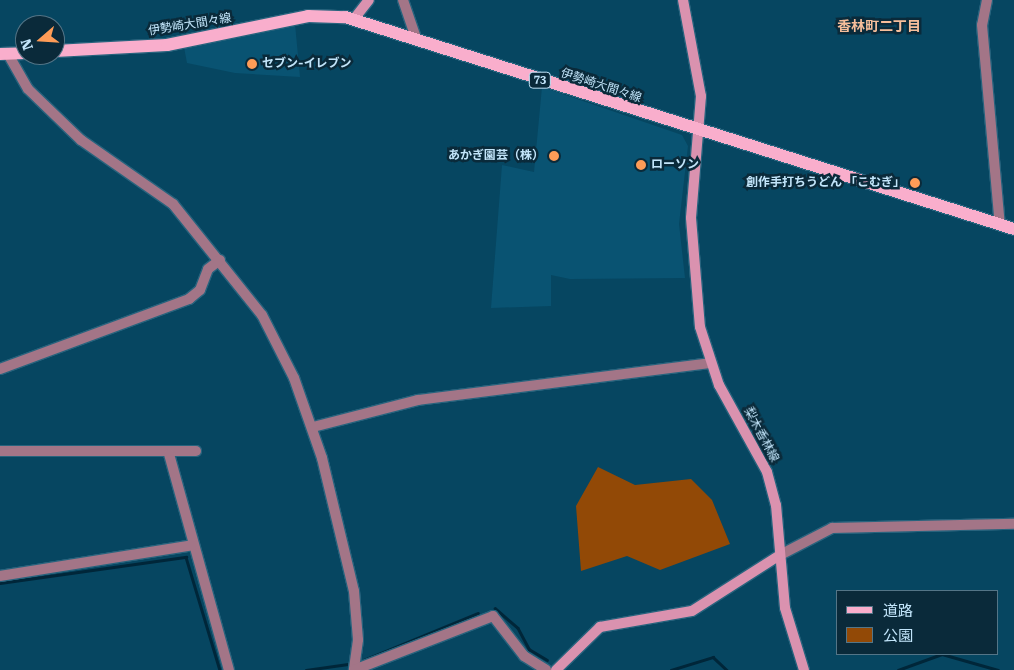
<!DOCTYPE html>
<meta charset="utf-8">
<style>
body{margin:0}
#map{position:relative;width:1014px;height:670px;overflow:hidden;background:#064661;font-family:"Roboto Serif","Noto Sans JP",serif}
div>[style]{position:absolute}
[style*='--x']{left:calc(var(--x)*1px);top:calc(var(--y)*1px);width:calc(var(--w)*1px);rotate:calc(var(--a)*1deg)}
.built>*{inset:0;background:#095372}
.green>*{inset:0;background:#924906}
.stream>*{height:2.5px;margin:-1.25px;padding:0 1.25px;transform-origin:1.25px;border-radius:1.25px;background:#002639}
.roads{filter:drop-shadow(1px 0 #28637d) drop-shadow(-1px 0 #28637d) drop-shadow(0 1px #28637d) drop-shadow(0 -1px #28637d)}
.minor>*{height:10px;margin:-5px;padding:0 5px;transform-origin:5px;border-radius:5px;background:#a37587}
.secondary>*{height:10px;margin:-5px;padding:0 5px;transform-origin:5px;border-radius:5px;background:#da92af}
.primary>*{height:12px;margin:-6px;padding:0 6px;transform-origin:6px;border-radius:6px;background:#f9aecc}
.dots>*{width:14px;height:14px;translate:-50% -50%;box-sizing:border-box;border:2px solid #0a2a3a;border-radius:50%}
span{translate:-50% -50%;white-space:nowrap;text-align:center;line-height:1.15;-webkit-text-stroke:5px #0a2a3a;paint-order:stroke}
.shield-label span{padding:1px 4px;background:#0a2a3a;border:1px solid;border-radius:4px;-webkit-text-stroke-width:0}
.shield-label{font-size:11px;color:#c2e5fa;font-weight:700}
.street-label{font-size:12px;color:#c2e5fa}
.poi-label{font-size:12px;color:#c2e5fa;font-weight:700}
.left{translate:0 -50%;text-align:left}
.right{translate:-100% -50%;text-align:right}
.neighbourhood-label{font-size:14px;color:#f6be9b;font-weight:700}
.legend{position:absolute;left:836px;top:590px;width:162px;height:65px;box-sizing:border-box;background:#0a2a3a;border:1px solid #547587;margin:0;padding:6px 9px;list-style:none;font-size:15px;color:#c2e5fa}
.legend li{display:flex;align-items:center;gap:10px;height:25px}
.legend b{width:25px;border:1px solid #547587}
.north{position:absolute;left:15px;top:15px;width:50px;height:50px;box-sizing:border-box;background:#0a2a3a;border:1px solid #547587;border-radius:50%;rotate:251deg;font-size:14px;font-weight:700;line-height:20px;text-align:center;color:#c2e5fa}
.north::after{content:'';display:block;margin:auto;width:18px;height:22px;background:#fe9c57;clip-path:polygon(50% 0,100% 100%,50% 72%,0 100%)}
</style>
<div id="map">
<div class="built">
<div style="clip-path:polygon(295px 24px,300px 77px,235px 73px,187px 63px,184px 47px)"></div>
<div style="clip-path:polygon(542px 87px,682px 135px,688px 146px,679px 224px,685px 278px,570px 279px,551px 275px,551px 306px,491px 308px,502px 165px,534px 172px)"></div>
</div>
<div class="green">
<div style="clip-path:polygon(598px 467px,635px 485px,691px 479px,712px 500px,730px 544px,660px 570px,627px 556px,581px 571px,576px 506px)"></div>
</div>
<div class="stream">
<div style="--x:0;--y:583;--w:188;--a:-8"></div>
<div style="--x:186;--y:557;--w:118;--a:73.3"></div>
<div style="--x:495;--y:608;--w:30;--a:41"></div>
<div style="--x:518;--y:628;--w:24;--a:62"></div>
<div style="--x:529;--y:649;--w:21;--a:31"></div>
<div style="--x:364;--y:660;--w:123;--a:-22.4"></div>
<div style="--x:306;--y:670;--w:42;--a:-8.1"></div>
<div style="--x:671;--y:670;--w:44;--a:-17.2"></div>
<div style="--x:713;--y:657;--w:19;--a:43"></div>
<div style="--x:898;--y:670;--w:47;--a:-20"></div>
<div style="--x:942;--y:654;--w:58;--a:15.9"></div>
</div>
<div class="roads">
<div class="minor">
<div style="--x:403;--y:0;--w:43;--a:71.1"></div>
<div style="--x:987;--y:0;--w:25;--a:101"></div>
<div style="--x:982;--y:25;--w:201;--a:84.9"></div>
<div style="--x:40;--y:23;--w:3;--a:45"></div>
<div style="--x:8;--y:54;--w:40;--a:60.3"></div>
<div style="--x:28;--y:89;--w:74;--a:43.9"></div>
<div style="--x:81;--y:140;--w:112;--a:34.8"></div>
<div style="--x:173;--y:204;--w:142;--a:51.3"></div>
<div style="--x:262;--y:315;--w:71;--a:63.1"></div>
<div style="--x:294;--y:378;--w:85;--a:70.7"></div>
<div style="--x:322;--y:458;--w:137;--a:76.5"></div>
<div style="--x:354;--y:591;--w:49;--a:85.3"></div>
<div style="--x:358;--y:640;--w:30;--a:98"></div>
<div style="--x:0;--y:369;--w:202;--a:-20.3"></div>
<div style="--x:189;--y:299;--w:14;--a:-39"></div>
<div style="--x:200;--y:290;--w:22;--a:-69"></div>
<div style="--x:208;--y:269;--w:15;--a:-37"></div>
<div style="--x:313;--y:427;--w:108;--a:-14.4"></div>
<div style="--x:418;--y:400;--w:293;--a:-7.2"></div>
<div style="--x:0;--y:451;--w:196;--a:0"></div>
<div style="--x:169;--y:454;--w:224;--a:74.5"></div>
<div style="--x:780;--y:555;--w:59;--a:-27.4"></div>
<div style="--x:832;--y:528;--w:182;--a:-1.3"></div>
<div style="--x:0;--y:576;--w:196;--a:-9.1"></div>
<div style="--x:354;--y:670;--w:149;--a:-21.2"></div>
<div style="--x:493;--y:616;--w:51;--a:52.2"></div>
<div style="--x:524;--y:656;--w:26;--a:32"></div>
</div>
<div class="secondary">
<div style="--x:683;--y:0;--w:98;--a:79.4"></div>
<div style="--x:701;--y:96;--w:122;--a:94.7"></div>
<div style="--x:691;--y:218;--w:109;--a:85.3"></div>
<div style="--x:700;--y:327;--w:61;--a:71.9"></div>
<div style="--x:719;--y:385;--w:99;--a:61.1"></div>
<div style="--x:767;--y:472;--w:34;--a:75"></div>
<div style="--x:776;--y:505;--w:103;--a:85"></div>
<div style="--x:785;--y:608;--w:65;--a:73"></div>
<div style="--x:354;--y:19;--w:24;--a:-52"></div>
<div style="--x:556;--y:670;--w:62;--a:-44.3"></div>
<div style="--x:600;--y:627;--w:93;--a:-9.9"></div>
<div style="--x:692;--y:611;--w:104;--a:-32.5"></div>
</div>
<div class="primary">
<div style="--x:55;--y:51;--w:112;--a:-3.1"></div>
<div style="--x:167;--y:45;--w:144;--a:-11.6"></div>
<div style="--x:308;--y:16;--w:37;--a:2"></div>
<div style="--x:345;--y:17;--w:702;--a:17.58"></div>
<div style="--x:0;--y:54;--w:25;--a:-2"></div>
</div>
</div>
<div class="dots">
<div style="left:252px;top:64px;background:#fe9c57"></div>
<div style="left:554px;top:156px;background:#fe9c57"></div>
<div style="left:641px;top:165px;background:#fe9c57"></div>
<div style="left:915px;top:183px;background:#fe9c57"></div>
</div>
<div class="shield-label">
<span style="left:540px;top:80px">73</span>
</div>
<div class="street-label">
<span style="left:190px;top:25px;rotate:-9deg">伊勢崎大間々線</span>
<span style="left:601px;top:86px;rotate:18deg">伊勢崎大間々線</span>
<span style="left:761px;top:435px;rotate:62deg">梨木香林線</span>
</div>
<div class="poi-label">
<span class="left" style="left:262px;top:64px">セブン-イレブン</span>
<span class="right" style="left:544px;top:156px">あかぎ園芸（株）</span>
<span class="left" style="left:651px;top:165px">ローソン</span>
<span class="right" style="left:905px;top:183px">創作手打ちうどん 「こむぎ」</span>
</div>
<div class="neighbourhood-label">
<span style="left:879px;top:26px">香林町二丁目</span>
</div>
<ul class="legend">
<li><b style="height:6px;background:#f9aecc"></b>道路</li>
<li><b style="height:14px;background:#924906"></b>公園</li>
</ul>
<div class="north">N</div>
</div>
